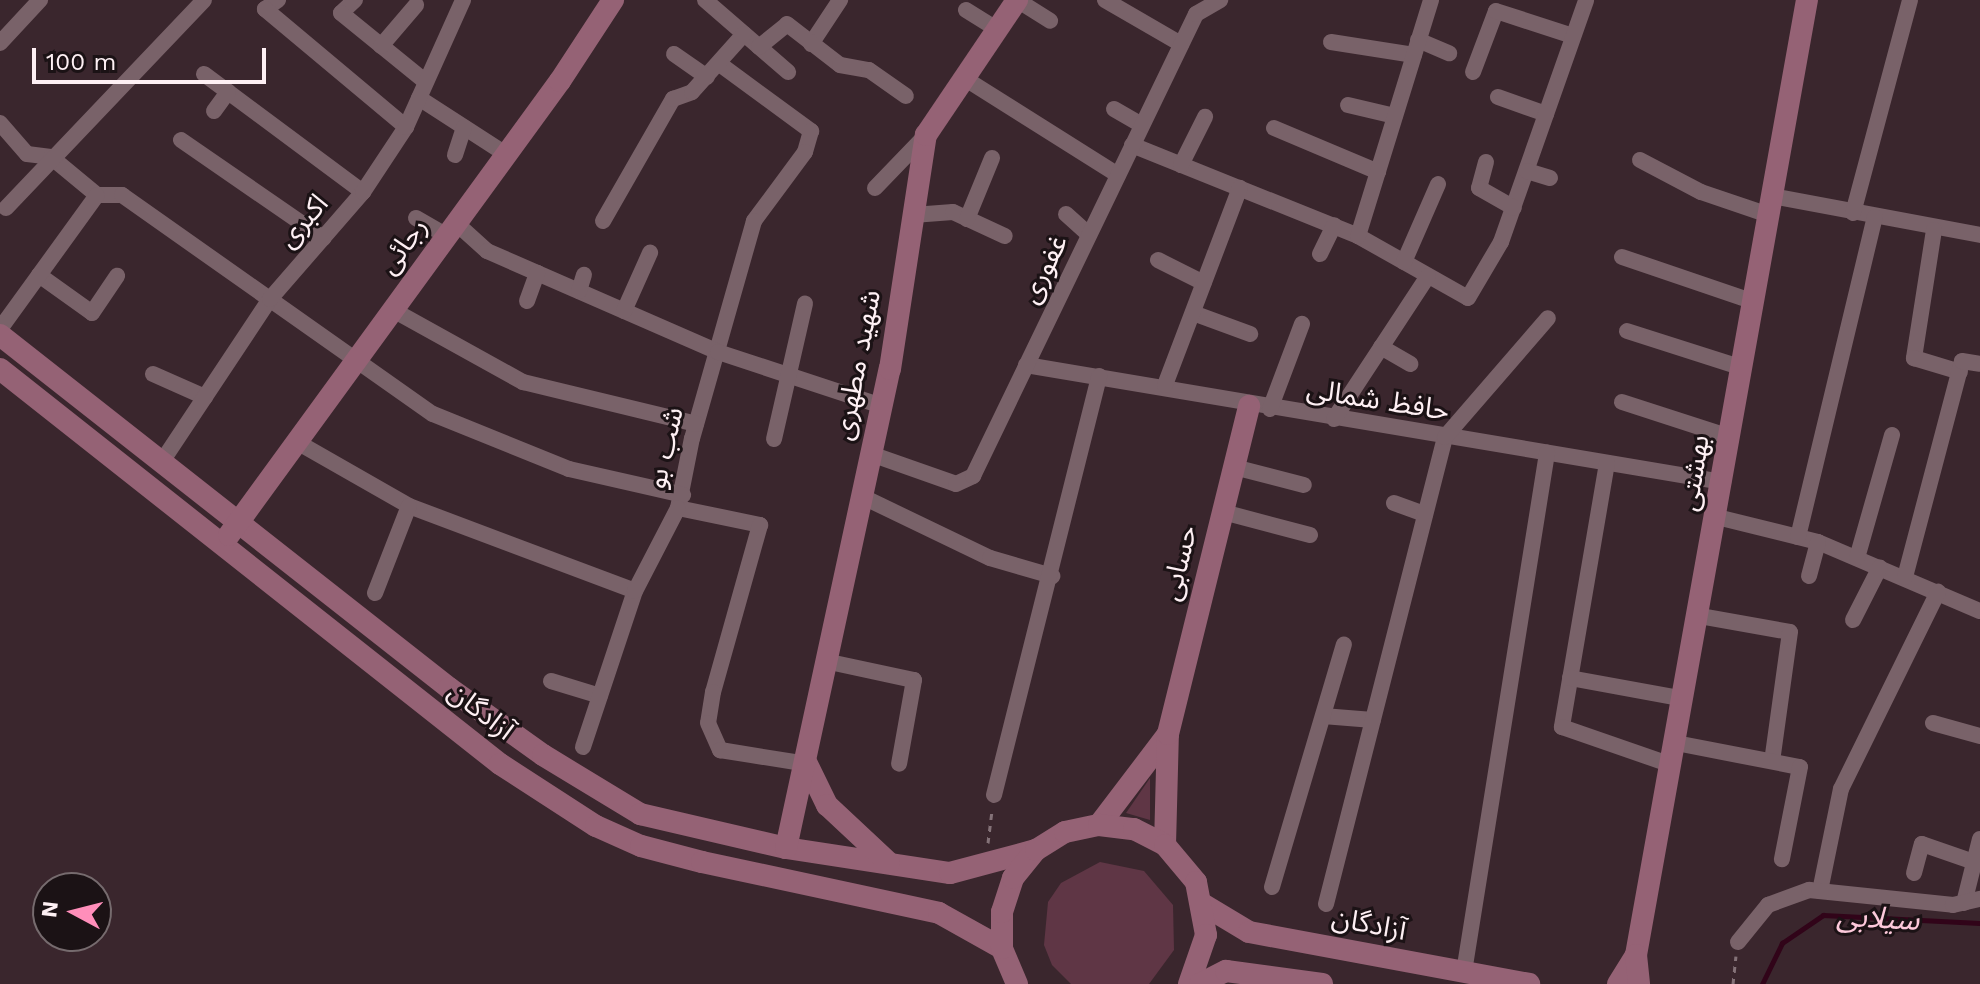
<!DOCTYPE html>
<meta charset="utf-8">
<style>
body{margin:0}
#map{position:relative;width:1980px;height:984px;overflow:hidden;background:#3a262d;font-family:"Work Sans","Noto Sans Arabic",sans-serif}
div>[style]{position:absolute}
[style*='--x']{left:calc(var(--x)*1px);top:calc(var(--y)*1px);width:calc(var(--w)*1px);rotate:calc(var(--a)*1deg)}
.green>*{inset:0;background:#5f3645}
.stream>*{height:5px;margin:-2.5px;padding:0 2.5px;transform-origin:2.5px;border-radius:2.5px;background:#310419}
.path>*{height:3px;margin-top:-1.5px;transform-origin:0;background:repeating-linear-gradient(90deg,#847278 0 6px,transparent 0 12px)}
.street>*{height:16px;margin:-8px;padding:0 8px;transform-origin:8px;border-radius:8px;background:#796269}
.secondary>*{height:22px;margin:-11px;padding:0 11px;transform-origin:11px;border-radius:11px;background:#956275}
span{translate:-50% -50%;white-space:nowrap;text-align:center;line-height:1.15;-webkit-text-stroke:6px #1b1215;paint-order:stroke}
.street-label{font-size:28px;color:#fef0f4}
.water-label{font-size:30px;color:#fdc9db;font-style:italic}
.north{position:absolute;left:32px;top:872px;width:80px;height:80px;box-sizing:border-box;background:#1b1215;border:2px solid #766b6e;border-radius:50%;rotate:277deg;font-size:22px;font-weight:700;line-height:32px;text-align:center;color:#fef0f4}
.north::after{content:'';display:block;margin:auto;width:28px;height:36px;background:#ff8eba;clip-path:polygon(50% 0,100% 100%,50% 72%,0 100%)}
.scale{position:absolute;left:32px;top:48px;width:234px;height:36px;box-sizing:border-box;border:4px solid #fef0f4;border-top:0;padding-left:10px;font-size:24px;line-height:28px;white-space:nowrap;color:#fef0f4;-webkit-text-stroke:6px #1b1215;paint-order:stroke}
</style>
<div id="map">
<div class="green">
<div style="clip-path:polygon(1150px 778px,1150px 820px,1126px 813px)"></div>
<div style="clip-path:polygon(1100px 862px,1144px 871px,1173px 905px,1174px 950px,1149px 984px,1071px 984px,1052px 965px,1044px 945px,1048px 902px,1061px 883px)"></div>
</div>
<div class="stream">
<div style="--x:1762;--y:984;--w:46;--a:-64"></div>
<div style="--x:1782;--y:943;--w:50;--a:-34.3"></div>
<div style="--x:1823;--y:915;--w:157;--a:2.9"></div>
</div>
<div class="path">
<div style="--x:988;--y:843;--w:32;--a:-83"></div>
<div style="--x:1733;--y:984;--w:28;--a:-84"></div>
</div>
<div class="street">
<div style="--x:278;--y:0;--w:16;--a:145"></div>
<div style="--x:265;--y:9;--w:184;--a:39.9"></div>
<div style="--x:355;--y:0;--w:19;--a:137"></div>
<div style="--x:341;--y:13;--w:109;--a:39.1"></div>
<div style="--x:705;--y:0;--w:110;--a:40.9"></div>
<div style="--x:1017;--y:0;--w:39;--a:32"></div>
<div style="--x:1105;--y:0;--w:88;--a:30.1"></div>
<div style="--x:966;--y:10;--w:36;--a:32"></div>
<div style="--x:1418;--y:40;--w:34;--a:23"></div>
<div style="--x:1331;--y:42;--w:84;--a:8.9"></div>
<div style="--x:0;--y:43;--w:59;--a:-47.1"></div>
<div style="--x:811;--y:44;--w:53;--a:-56.6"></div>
<div style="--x:381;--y:46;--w:54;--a:-49.5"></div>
<div style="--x:759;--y:47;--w:36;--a:-39"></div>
<div style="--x:787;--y:24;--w:67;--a:37.7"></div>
<div style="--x:840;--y:65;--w:29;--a:10"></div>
<div style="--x:869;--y:70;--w:45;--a:35.1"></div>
<div style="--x:674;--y:54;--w:40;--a:34.9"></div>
<div style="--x:721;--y:65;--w:112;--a:36.3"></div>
<div style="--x:811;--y:131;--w:22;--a:106"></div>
<div style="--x:805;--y:152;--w:86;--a:126.5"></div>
<div style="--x:754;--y:221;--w:226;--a:105.9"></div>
<div style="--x:692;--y:438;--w:71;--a:101.3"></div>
<div style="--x:678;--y:508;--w:84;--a:11.7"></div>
<div style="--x:760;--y:525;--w:173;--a:105.7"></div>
<div style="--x:713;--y:692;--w:31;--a:99"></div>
<div style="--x:708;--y:723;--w:30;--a:66"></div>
<div style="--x:720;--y:750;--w:88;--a:9.1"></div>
<div style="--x:1473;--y:72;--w:65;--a:-69.3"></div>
<div style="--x:1496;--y:11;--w:78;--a:18"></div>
<div style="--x:204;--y:74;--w:198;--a:36.6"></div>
<div style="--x:964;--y:78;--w:182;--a:32.2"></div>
<div style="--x:1498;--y:97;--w:51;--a:19.5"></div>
<div style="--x:419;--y:98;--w:105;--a:32.9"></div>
<div style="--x:1348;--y:105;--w:48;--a:13.2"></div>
<div style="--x:1114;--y:109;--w:32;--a:30"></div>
<div style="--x:214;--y:111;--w:24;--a:-54"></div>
<div style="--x:0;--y:123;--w:41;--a:48.9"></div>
<div style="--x:27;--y:154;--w:24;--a:7"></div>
<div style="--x:51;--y:157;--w:60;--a:39.6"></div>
<div style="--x:97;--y:195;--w:25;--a:0"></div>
<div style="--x:122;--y:195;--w:380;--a:35.2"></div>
<div style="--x:433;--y:414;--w:147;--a:22"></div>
<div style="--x:569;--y:469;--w:117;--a:12.8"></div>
<div style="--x:1274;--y:128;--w:113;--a:22.9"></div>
<div style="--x:181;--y:140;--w:173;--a:34.6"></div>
<div style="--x:1132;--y:145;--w:244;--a:21.9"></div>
<div style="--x:1358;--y:236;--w:126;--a:29.4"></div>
<div style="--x:1468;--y:298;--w:65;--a:-59.5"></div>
<div style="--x:1501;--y:242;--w:256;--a:-70.6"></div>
<div style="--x:455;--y:155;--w:29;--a:-72"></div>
<div style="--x:1640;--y:160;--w:69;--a:27.7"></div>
<div style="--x:1701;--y:192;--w:72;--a:18.7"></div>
<div style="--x:1486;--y:162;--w:27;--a:105"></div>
<div style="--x:1479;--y:188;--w:40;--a:29.7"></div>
<div style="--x:1181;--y:165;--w:54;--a:-63.4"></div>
<div style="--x:1527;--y:171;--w:24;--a:17"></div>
<div style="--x:875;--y:188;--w:74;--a:-46.1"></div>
<div style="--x:1772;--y:196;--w:212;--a:10.6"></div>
<div style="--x:6;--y:208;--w:287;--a:-46.4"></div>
<div style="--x:1853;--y:213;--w:220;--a:-75"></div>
<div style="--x:1066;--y:214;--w:31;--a:42"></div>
<div style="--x:913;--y:215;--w:40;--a:-4.3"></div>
<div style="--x:953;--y:212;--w:57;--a:24.8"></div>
<div style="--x:416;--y:218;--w:36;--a:30"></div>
<div style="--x:967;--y:219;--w:66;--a:-67.7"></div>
<div style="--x:603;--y:221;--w:141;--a:-60.2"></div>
<div style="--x:673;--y:99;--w:20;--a:-20"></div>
<div style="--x:692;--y:92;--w:78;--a:-48.1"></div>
<div style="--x:456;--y:223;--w:42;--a:42.1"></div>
<div style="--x:487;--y:251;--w:252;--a:23.6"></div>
<div style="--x:718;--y:352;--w:173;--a:18.2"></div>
<div style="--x:1934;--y:230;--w:130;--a:98.9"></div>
<div style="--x:1914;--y:358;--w:48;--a:16.9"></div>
<div style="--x:1358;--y:236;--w:247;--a:-72.8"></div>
<div style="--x:1320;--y:254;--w:32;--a:-64"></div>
<div style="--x:1622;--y:257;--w:139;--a:18.8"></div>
<div style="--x:1158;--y:260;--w:51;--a:26.6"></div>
<div style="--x:1404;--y:262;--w:85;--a:-66.4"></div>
<div style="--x:39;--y:275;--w:65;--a:35.6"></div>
<div style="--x:92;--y:313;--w:45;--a:-56"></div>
<div style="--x:579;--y:291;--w:17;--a:-73"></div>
<div style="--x:527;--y:301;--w:30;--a:-70"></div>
<div style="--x:393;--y:310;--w:149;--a:29"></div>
<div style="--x:523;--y:382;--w:178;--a:13.6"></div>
<div style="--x:624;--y:311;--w:64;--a:-65.9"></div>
<div style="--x:1193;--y:313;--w:61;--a:20.2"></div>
<div style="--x:0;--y:329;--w:165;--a:-54.1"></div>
<div style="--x:1627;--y:331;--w:122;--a:17.7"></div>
<div style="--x:1381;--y:347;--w:34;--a:30"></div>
<div style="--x:1026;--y:365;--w:707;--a:9.53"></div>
<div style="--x:153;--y:374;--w:57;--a:23.9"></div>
<div style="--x:1165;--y:385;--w:211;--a:-69.2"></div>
<div style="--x:1622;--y:402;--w:114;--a:18"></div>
<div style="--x:1270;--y:409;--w:91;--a:-69.4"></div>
<div style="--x:1334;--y:419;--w:171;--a:-56.7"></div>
<div style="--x:774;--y:439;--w:139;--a:-77.1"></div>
<div style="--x:297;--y:442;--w:129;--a:29.7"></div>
<div style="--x:409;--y:506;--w:241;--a:20.6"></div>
<div style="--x:871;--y:454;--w:90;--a:19.4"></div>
<div style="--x:956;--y:484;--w:19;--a:-25"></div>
<div style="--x:973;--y:476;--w:513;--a:-64.23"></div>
<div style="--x:1196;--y:14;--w:28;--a:-30"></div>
<div style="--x:161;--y:463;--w:197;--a:-56.4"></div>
<div style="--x:270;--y:299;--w:142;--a:-49"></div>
<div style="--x:363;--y:192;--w:78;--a:-56.5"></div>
<div style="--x:406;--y:127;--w:139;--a:-65.8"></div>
<div style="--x:1607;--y:463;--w:268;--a:99.7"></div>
<div style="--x:1562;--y:727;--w:116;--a:19.1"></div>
<div style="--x:1234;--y:467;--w:72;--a:14.4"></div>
<div style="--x:861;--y:496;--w:143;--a:25.7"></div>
<div style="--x:990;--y:558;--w:65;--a:16.2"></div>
<div style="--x:1394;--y:503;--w:33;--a:20"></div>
<div style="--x:1223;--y:512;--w:90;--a:14.8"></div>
<div style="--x:1717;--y:517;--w:104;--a:13.9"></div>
<div style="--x:1818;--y:542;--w:176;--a:23.1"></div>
<div style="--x:1798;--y:537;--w:329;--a:-76.5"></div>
<div style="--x:1857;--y:558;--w:128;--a:-74.1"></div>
<div style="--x:1809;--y:576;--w:35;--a:-75"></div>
<div style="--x:1905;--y:577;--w:223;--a:-75.2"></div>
<div style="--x:1962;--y:361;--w:18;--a:9"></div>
<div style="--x:375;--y:593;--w:93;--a:-68.7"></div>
<div style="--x:1700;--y:616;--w:91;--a:10.1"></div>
<div style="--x:1790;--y:632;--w:130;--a:97.9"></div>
<div style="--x:1853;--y:620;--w:59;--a:-63"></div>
<div style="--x:825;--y:661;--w:91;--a:12.1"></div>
<div style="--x:914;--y:680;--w:85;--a:100.1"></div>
<div style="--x:1570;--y:678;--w:116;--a:10.4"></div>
<div style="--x:551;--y:681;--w:51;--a:17"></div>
<div style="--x:1323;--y:716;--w:50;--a:4.6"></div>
<div style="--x:1933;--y:723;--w:49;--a:15.5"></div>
<div style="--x:1676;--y:743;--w:126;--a:11"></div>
<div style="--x:1800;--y:767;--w:94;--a:101.1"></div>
<div style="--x:583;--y:747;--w:164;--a:-71.6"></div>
<div style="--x:635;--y:591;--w:93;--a:-62.6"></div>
<div style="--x:994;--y:795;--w:432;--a:-75.9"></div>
<div style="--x:1914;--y:873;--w:30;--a:-75"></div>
<div style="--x:1922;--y:844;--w:55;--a:19.1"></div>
<div style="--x:1272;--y:887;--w:253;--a:-73.5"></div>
<div style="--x:1820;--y:891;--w:104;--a:-78.4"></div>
<div style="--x:1841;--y:789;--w:220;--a:-63.8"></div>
<div style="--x:1964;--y:903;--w:66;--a:-76"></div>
<div style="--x:1326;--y:904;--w:482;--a:-75.7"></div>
<div style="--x:1445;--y:437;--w:157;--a:-49.1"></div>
<div style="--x:1738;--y:942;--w:48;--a:-51"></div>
<div style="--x:1768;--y:905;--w:44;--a:-20.1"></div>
<div style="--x:1809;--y:890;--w:145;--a:5.9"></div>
<div style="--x:1953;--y:905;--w:28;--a:-13"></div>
<div style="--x:1464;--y:972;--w:526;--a:-80.91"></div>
</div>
<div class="secondary">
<div style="--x:0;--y:335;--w:571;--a:38.17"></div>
<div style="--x:449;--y:688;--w:115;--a:35.5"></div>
<div style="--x:543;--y:755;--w:114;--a:31.3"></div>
<div style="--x:640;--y:814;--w:150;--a:13.1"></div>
<div style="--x:786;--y:848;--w:166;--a:8.7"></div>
<div style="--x:950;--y:873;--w:89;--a:-15"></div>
<div style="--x:0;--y:369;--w:637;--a:38.31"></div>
<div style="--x:500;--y:764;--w:114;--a:32.9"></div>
<div style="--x:596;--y:826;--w:49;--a:24"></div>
<div style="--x:641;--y:846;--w:63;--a:14.7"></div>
<div style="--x:702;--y:862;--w:242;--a:12.1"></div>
<div style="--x:939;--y:913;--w:72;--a:29.1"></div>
<div style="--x:229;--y:535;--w:562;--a:-53.91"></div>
<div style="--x:560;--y:81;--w:97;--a:-56.8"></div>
<div style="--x:807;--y:764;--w:46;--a:64"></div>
<div style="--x:827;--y:805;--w:85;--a:43.1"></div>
<div style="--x:1099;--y:825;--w:114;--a:-52.8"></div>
<div style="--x:1165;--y:845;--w:111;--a:-88.5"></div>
<div style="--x:1168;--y:734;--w:338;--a:-76.1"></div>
<div style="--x:786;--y:848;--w:490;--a:-77.8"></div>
<div style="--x:890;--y:369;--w:237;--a:-81.3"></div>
<div style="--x:926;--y:135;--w:163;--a:-56"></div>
<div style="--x:1204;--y:905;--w:52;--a:31"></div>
<div style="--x:1249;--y:932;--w:285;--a:10.5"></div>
<div style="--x:1636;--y:955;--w:970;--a:-79.85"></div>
<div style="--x:1017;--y:984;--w:39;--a:-113"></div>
<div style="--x:1002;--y:948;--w:36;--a:-90"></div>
<div style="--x:1002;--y:912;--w:36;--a:-72"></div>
<div style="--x:1013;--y:878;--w:36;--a:-51"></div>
<div style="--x:1036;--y:850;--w:34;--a:-32"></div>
<div style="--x:1065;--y:832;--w:35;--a:-12"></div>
<div style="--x:1099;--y:825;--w:35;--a:7"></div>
<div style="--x:1134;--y:829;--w:35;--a:27"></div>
<div style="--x:1165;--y:845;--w:48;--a:50"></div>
<div style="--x:1196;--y:882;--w:54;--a:79.3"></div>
<div style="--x:1206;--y:935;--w:52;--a:109.1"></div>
<div style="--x:1200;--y:984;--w:29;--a:-27"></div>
<div style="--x:1226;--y:971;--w:97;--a:7.7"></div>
<div style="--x:1618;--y:984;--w:34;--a:-58"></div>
<div style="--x:1636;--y:955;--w:29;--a:84"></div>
</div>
<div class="street-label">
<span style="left:303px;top:221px;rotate:-49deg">اکبری</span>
<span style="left:403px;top:246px;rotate:-54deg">رجائی</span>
<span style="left:1044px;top:269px;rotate:-64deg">غفوری</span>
<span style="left:857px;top:365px;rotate:-79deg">شهید مطهری</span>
<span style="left:1378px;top:400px;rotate:9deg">حافظ شمالی</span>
<span style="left:665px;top:448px;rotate:-77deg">شب بو</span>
<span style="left:1694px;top:473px;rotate:-81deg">بهشتی</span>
<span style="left:1179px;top:563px;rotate:-76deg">حسابی</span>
<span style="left:481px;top:711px;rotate:38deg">آزادگان</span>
<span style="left:1369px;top:924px;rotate:11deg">آزادگان</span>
</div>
<div class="water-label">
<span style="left:1878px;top:918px;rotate:3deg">سیلابی</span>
</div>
<div class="north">N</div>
<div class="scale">100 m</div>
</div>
